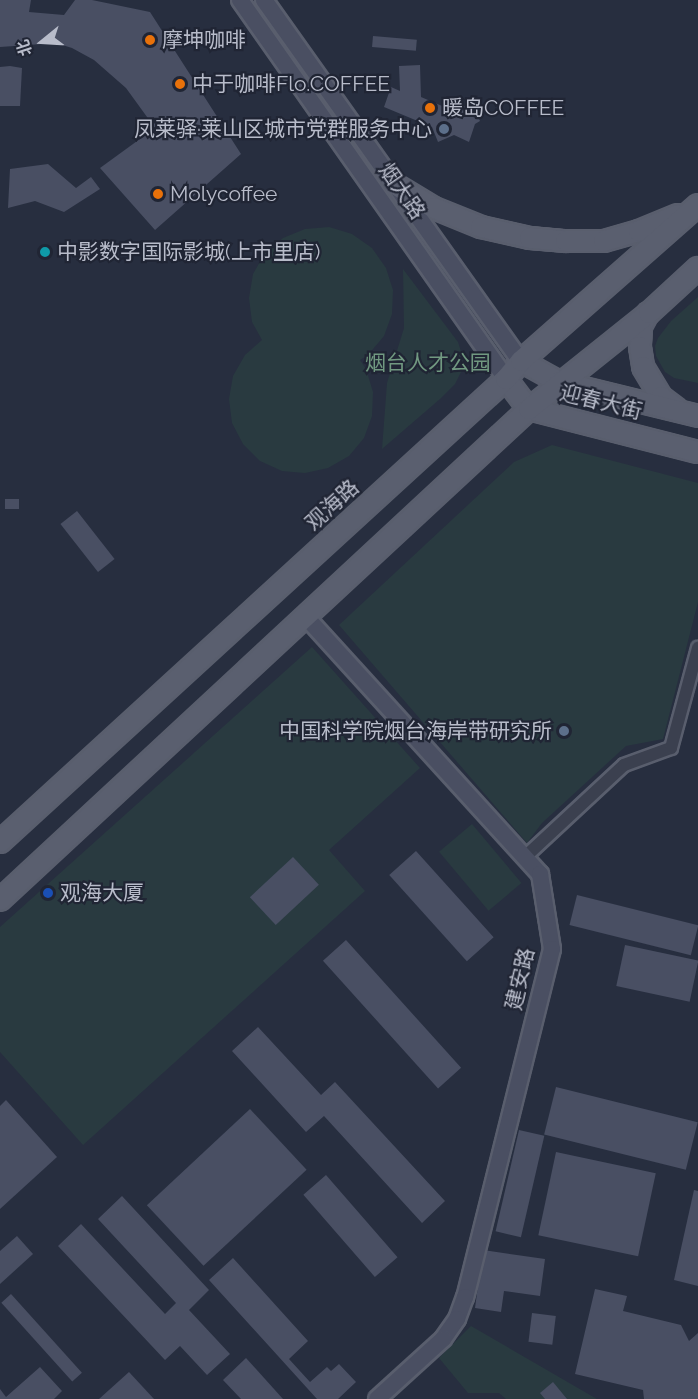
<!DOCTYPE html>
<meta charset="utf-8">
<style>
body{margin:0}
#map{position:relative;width:698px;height:1399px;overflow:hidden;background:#272e3f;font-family:Raleway,"Noto Sans SC",sans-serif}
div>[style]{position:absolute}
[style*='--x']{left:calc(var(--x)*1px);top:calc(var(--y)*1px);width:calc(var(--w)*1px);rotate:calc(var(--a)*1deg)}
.green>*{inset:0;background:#293a40;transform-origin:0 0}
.building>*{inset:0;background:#494f63;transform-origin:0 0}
.roads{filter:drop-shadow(2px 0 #595e6d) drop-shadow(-2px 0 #595e6d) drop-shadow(0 2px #595e6d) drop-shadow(0 -2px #595e6d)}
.street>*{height:12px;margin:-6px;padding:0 6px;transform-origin:6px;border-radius:6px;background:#3b404f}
.secondary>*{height:16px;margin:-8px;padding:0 8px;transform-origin:8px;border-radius:8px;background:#4a4f62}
.primary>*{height:20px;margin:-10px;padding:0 10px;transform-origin:10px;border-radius:10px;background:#5a5f6f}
.dots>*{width:16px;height:16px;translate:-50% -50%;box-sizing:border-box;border:3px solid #202534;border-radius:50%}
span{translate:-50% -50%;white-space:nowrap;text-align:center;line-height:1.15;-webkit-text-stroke:4.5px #202534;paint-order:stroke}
.poi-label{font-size:21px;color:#b8bcca}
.left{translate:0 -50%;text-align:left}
.right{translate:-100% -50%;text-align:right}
.street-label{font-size:21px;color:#b8bcca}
.park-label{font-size:21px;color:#719981}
.north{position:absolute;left:12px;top:12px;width:60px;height:60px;-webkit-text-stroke:4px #202534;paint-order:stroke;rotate:252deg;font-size:16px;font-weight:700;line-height:24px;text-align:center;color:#b8bcca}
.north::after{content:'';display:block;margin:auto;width:21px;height:27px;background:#b8bcca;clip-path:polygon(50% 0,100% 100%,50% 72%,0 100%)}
</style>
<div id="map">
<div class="green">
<div style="clip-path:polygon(329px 227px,352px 234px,372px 248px,386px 268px,393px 290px,392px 314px,384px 336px,368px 355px,360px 360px,366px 369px,373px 392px,372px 416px,364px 438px,349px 456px,328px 468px,305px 473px,282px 471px,260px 461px,243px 444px,232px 423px,229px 399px,233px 376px,245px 355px,262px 340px,252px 322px,249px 298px,253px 274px,265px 253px,283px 238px,305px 229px)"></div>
<div style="clip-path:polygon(403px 269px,458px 342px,463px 358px,462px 370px,455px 384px,440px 399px,382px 449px,387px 383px,404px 328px)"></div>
<div style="clip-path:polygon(698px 297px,698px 383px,674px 378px,665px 372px,656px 356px,655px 346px,658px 338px,671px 321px)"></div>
<div style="clip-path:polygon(552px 445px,698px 483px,698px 602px,663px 739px,626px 746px,542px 823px,527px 843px,339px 625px,514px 462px)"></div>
<div style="clip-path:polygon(312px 647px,420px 768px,329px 850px,365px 891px,83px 1145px,0 1052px,0 927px)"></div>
<div style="left:472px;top:824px;width:77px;height:43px;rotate:50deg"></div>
<div style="clip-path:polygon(471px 1326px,597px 1399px,506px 1399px,499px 1393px,468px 1393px,439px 1358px)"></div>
</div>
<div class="building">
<div style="clip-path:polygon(0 0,31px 0,29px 12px,64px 15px,75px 0,92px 0,150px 12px,241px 154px,155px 230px,100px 168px,155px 128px,126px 88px,94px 60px,72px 48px,56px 43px,0 47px)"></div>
<div style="left:373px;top:36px;width:44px;height:11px;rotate:5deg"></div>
<div style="clip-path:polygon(420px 65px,421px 97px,454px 111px,472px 103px,480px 121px,475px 124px,469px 142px,454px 135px,438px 142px,432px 127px,384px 107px,391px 87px,400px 91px,399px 66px)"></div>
<div style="clip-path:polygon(10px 66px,22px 68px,20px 106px,0 106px,0 67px)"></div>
<div style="clip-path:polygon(48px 164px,76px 188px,91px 177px,100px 189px,64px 212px,35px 201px,8px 208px,10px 169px)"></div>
<div style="left:19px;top:499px;width:10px;height:14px;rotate:90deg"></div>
<div style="left:77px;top:511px;width:61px;height:21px;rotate:52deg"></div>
<div style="left:416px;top:851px;width:116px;height:36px;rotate:48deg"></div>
<div style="left:293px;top:857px;width:38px;height:59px;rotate:47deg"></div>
<div style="left:577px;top:895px;width:125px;height:31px;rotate:14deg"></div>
<div style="left:346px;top:940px;width:172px;height:31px;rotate:48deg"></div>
<div style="left:625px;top:945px;width:75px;height:42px;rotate:12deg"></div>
<div style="clip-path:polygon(258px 1027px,321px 1095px,335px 1082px,445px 1201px,422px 1223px,324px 1116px,306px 1132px,232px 1051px)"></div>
<div style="left:556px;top:1087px;width:146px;height:49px;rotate:14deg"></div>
<div style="clip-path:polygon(6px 1100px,57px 1157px,0 1209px,0 1106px)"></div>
<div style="left:250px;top:1109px;width:83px;height:141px;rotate:47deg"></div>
<div style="left:519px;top:1130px;width:26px;height:104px;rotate:13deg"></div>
<div style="left:556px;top:1152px;width:102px;height:85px;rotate:12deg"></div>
<div style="left:326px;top:1175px;width:109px;height:30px;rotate:49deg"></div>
<div style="clip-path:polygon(694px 1190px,698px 1191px,698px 1286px,674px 1280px)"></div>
<div style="clip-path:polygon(122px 1196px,209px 1290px,189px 1310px,230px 1354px,207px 1375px,180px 1346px,165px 1360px,58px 1246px,81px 1224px,165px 1314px,176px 1303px,98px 1219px)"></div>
<div style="clip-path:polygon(17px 1236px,33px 1254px,0 1284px,0 1251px)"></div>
<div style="clip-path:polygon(483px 1250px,545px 1259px,540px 1296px,504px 1291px,501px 1312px,475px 1308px)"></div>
<div style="clip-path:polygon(233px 1258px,308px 1341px,289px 1359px,310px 1382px,327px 1367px,331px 1371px,339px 1364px,356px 1382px,338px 1399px,317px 1399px,209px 1280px)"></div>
<div style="clip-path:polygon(595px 1289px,627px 1296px,623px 1311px,681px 1325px,689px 1341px,698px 1333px,698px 1399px,644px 1399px,643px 1390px,575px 1374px)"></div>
<div style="left:11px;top:1294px;width:106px;height:13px;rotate:48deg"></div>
<div style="left:532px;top:1313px;width:24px;height:29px;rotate:7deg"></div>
<div style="clip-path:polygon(246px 1358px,283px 1399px,241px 1399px,223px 1380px)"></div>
<div style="clip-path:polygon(40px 1367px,62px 1391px,54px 1399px,0 1399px,0 1389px,6px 1397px)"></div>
<div style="clip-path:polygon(129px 1372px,154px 1399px,99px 1399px)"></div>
<div style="clip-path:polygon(553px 1382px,567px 1399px,545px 1399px,540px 1393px)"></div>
</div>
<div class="roads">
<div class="street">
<div style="--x:525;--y:857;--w:135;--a:-42.9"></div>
<div style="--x:624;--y:765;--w:50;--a:-19.9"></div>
<div style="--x:671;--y:748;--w:104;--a:-74.9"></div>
</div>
<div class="secondary">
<div style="--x:240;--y:0;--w:463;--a:54.9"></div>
<div style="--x:264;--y:0;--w:443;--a:54.6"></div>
<div style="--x:307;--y:618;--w:346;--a:47.7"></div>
<div style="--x:540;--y:874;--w:76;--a:80.9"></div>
<div style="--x:552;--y:949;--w:359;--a:104"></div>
<div style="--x:465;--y:1297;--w:23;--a:110"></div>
<div style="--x:457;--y:1319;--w:24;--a:125"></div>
<div style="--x:443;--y:1339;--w:89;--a:137.7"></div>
</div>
<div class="primary">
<div style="--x:396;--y:185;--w:44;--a:31.2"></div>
<div style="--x:434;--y:208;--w:51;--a:22"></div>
<div style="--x:481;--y:227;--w:50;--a:12.7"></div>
<div style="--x:530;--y:238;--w:36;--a:5"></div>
<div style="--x:566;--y:241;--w:38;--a:0"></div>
<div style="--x:604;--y:241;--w:36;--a:-16"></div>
<div style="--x:639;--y:231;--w:42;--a:-22.3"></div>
<div style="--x:648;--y:313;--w:15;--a:118"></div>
<div style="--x:641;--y:326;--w:21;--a:93"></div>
<div style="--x:640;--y:347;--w:20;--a:81"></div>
<div style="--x:643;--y:367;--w:35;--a:59"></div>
<div style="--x:661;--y:397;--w:20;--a:37"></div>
<div style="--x:521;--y:361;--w:43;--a:28.9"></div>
<div style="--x:559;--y:382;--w:143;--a:13.7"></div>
<div style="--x:506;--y:379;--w:38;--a:53"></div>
<div style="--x:529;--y:409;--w:174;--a:14.3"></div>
<div style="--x:0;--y:842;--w:686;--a:-42.46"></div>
<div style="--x:506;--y:379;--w:23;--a:-50"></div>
<div style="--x:521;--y:361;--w:236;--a:-41.4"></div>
<div style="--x:0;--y:900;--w:722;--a:-42.87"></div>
<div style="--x:529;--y:409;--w:154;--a:-38.7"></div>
<div style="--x:649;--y:313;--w:67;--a:-42.6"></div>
</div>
</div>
<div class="dots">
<div style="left:150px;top:40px;background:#e8710a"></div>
<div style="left:180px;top:84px;background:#e8710a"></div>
<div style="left:430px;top:108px;background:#e8710a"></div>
<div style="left:444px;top:129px;background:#5c6f8a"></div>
<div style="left:158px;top:194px;background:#e8710a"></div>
<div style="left:45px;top:252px;background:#0f9aa8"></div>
<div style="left:564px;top:731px;background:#5c6f8a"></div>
<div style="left:48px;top:893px;background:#1a4fb4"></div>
</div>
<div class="poi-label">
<span class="left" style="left:162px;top:40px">摩坤咖啡</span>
<span class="left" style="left:192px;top:84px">中于咖啡Flo.COFFEE</span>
<span class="left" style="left:442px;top:108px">暖岛COFFEE</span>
<span class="right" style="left:432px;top:129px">凤莱驿·莱山区城市党群服务中心</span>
<span class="left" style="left:170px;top:194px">Molycoffee</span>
<span class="left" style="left:57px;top:252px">中影数字国际影城(上市里店)</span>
<span class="right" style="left:552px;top:731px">中国科学院烟台海岸带研究所</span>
<span class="left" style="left:60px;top:893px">观海大厦</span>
</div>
<div class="street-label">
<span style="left:402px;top:191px;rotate:55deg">烟大路</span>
<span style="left:601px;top:402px;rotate:14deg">迎春大街</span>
<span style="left:332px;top:505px;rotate:-42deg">观海路</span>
<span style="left:520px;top:979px;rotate:-77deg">建安路</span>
</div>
<div class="park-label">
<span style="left:428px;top:363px">烟台人才公园</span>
</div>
<div class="north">北</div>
</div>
